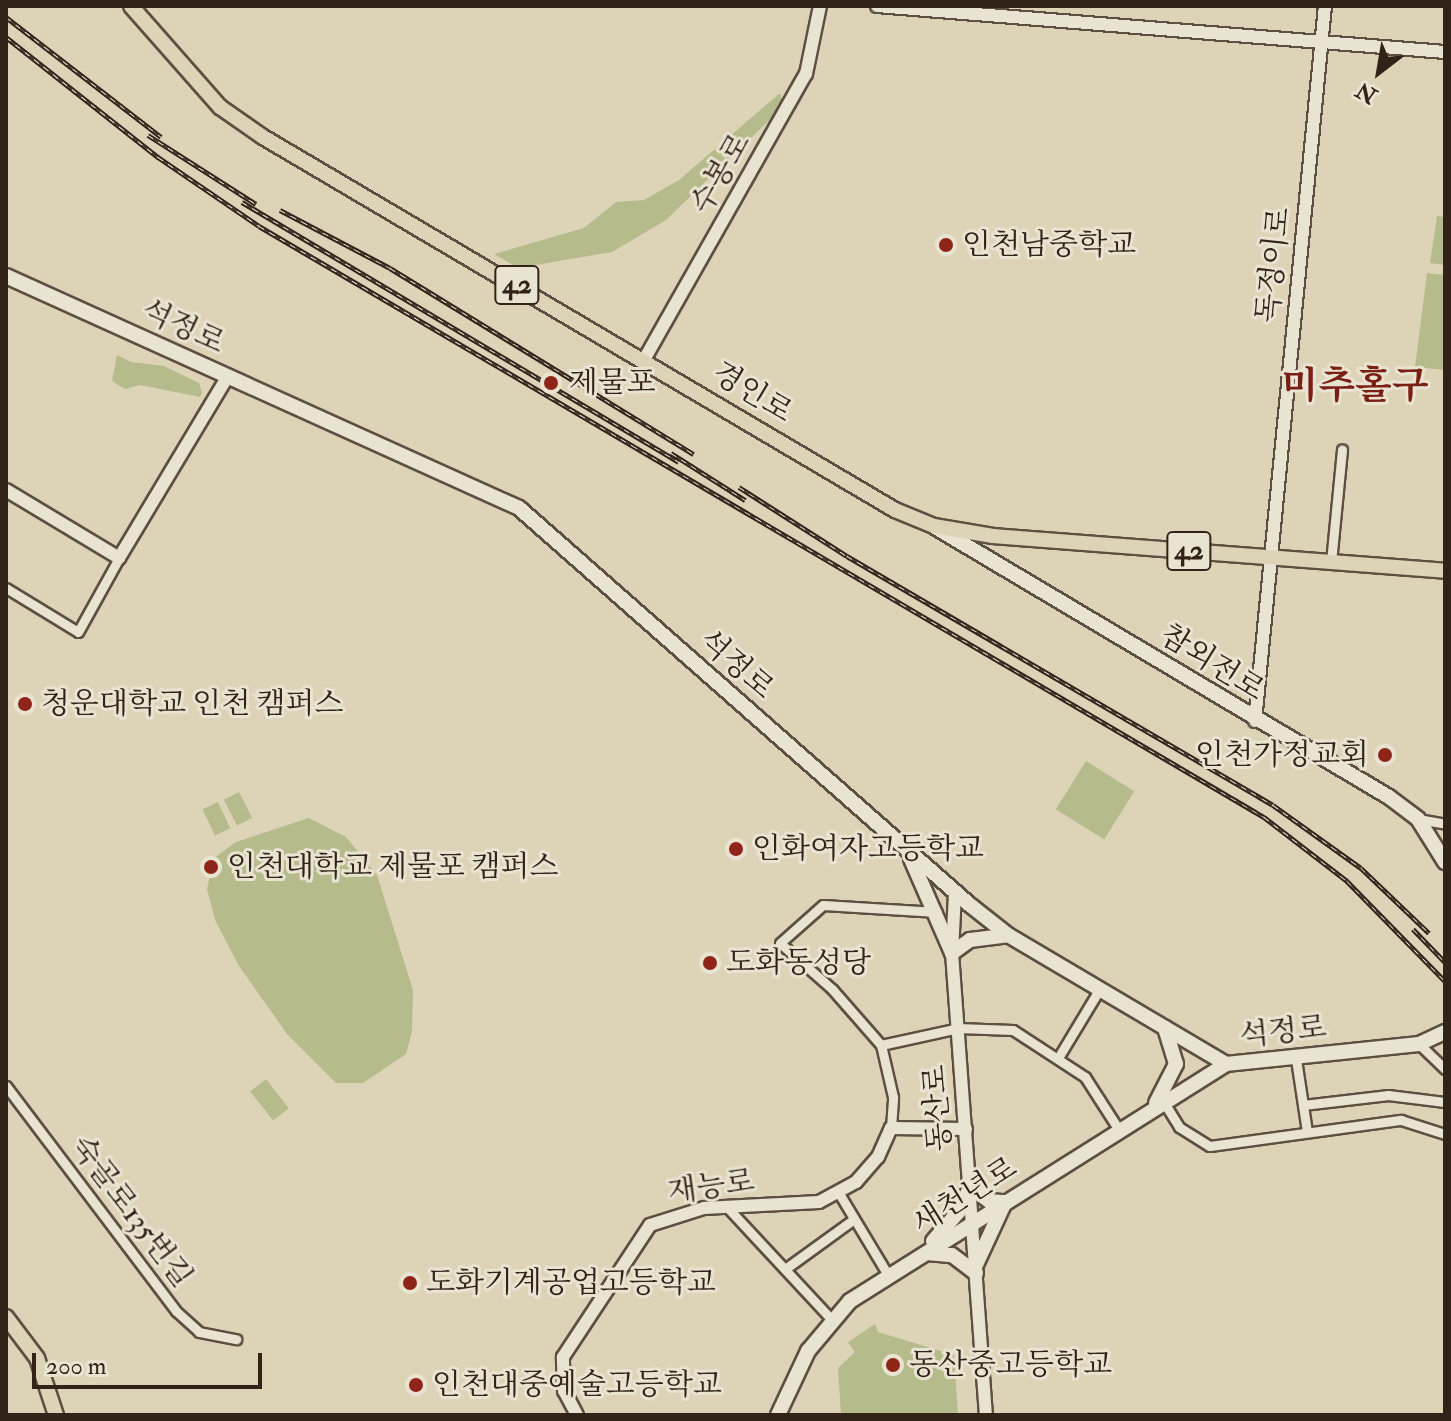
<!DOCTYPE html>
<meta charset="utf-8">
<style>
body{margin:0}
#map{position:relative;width:1451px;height:1421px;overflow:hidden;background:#ddd4b8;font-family:"IM FELL Double Pica","Noto Serif KR",serif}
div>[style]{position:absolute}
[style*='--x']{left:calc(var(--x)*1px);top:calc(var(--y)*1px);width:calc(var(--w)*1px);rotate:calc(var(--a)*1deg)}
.green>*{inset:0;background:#b6bb8b;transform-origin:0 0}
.roads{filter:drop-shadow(2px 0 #5d4f41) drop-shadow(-2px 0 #5d4f41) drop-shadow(0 2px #5d4f41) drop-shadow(0 -2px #5d4f41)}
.minor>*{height:9px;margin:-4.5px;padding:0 4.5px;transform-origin:4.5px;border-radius:4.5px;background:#e9e3d1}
.tertiary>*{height:12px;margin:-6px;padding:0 6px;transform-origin:6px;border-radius:6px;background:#e9e3d1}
.secondary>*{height:14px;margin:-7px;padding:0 7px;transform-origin:7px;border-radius:7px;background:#e9e3d1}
.primary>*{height:14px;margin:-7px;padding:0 7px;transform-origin:7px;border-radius:7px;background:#ddd4b8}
.rail>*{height:5px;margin-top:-2.5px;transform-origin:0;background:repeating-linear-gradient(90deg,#e9e3d1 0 6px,#322319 0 12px);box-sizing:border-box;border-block:2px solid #322319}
.dots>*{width:22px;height:22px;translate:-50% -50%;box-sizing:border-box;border:4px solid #e9e3d1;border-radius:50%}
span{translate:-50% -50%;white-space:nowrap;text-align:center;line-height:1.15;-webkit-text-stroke:6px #e9e3d1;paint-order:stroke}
.shield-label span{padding:2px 6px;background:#e9e3d1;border:2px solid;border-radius:6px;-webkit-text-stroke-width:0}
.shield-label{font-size:28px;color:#322319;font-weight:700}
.street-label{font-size:30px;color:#322319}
.poi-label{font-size:30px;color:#322319}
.left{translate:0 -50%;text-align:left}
.right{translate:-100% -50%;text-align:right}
.district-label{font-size:38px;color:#7a1f14;font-weight:700}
.frame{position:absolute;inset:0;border:8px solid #322319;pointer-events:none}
.north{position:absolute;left:1339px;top:32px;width:80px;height:80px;-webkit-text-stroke:6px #e9e3d1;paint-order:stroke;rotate:211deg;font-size:22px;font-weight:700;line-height:32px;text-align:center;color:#322319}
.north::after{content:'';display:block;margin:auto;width:28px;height:36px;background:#322319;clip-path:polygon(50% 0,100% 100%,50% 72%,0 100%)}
.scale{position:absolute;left:32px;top:1353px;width:230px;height:36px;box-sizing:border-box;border:4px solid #322319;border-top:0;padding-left:10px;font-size:24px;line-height:28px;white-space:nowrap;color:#322319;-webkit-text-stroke:6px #e9e3d1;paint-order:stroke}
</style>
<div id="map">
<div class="green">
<div style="clip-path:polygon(780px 93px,784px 106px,666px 220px,612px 252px,518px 268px,494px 254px,584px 228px,616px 202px,644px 200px,679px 180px)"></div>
<div style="clip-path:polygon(1437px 216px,1445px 217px,1445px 265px,1430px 263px)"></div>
<div style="clip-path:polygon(1427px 273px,1445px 275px,1445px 370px,1415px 367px)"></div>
<div style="clip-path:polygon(117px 355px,131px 362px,164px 366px,199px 383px,202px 393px,200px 397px,140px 385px,125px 389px,112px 381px)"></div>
<div style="left:1086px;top:761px;width:57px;height:57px;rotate:32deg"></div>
<div style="left:239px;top:792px;width:29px;height:17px;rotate:63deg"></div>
<div style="left:218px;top:802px;width:29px;height:17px;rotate:65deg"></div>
<div style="clip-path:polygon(309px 818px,346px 837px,377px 875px,413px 990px,412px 1032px,406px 1054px,363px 1083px,336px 1083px,287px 1034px,239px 966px,215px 920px,207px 889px,214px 858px,236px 842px)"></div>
<div style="left:266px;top:1079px;width:37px;height:20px;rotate:52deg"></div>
<div style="clip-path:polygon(875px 1324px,878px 1332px,954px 1355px,958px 1415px,841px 1415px,838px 1368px,855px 1352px,848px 1342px)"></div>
</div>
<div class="roads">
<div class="minor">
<div style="--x:1331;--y:562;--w:113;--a:-84.4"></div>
<div style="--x:6;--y:588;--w:84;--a:31.4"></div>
<div style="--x:78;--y:632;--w:85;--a:-61"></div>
<div style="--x:1418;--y:819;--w:27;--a:10"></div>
<div style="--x:1419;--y:1044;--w:36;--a:44"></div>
<div style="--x:881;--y:1045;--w:79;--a:-12.4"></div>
<div style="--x:958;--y:1028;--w:55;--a:2.1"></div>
<div style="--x:1013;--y:1030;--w:86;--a:33.1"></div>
<div style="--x:1085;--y:1077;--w:63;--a:57.3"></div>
<div style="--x:1058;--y:1058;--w:79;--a:-58.9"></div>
<div style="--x:1296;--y:1059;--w:74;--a:81.4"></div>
<div style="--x:6;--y:1086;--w:282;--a:52.9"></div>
<div style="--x:176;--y:1311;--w:31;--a:42"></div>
<div style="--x:199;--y:1332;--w:38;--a:11"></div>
<div style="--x:1163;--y:1101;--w:31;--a:58"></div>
<div style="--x:1179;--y:1127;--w:36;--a:32"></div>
<div style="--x:1210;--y:1146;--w:193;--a:-7.8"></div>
<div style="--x:1401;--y:1120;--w:46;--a:17.7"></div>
<div style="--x:1303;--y:1105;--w:86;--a:-6.7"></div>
<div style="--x:1388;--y:1095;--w:57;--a:7"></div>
<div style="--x:891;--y:1128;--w:31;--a:-86"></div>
<div style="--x:893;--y:1097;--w:53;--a:-103"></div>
<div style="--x:881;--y:1045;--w:74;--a:-131.2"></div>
<div style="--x:832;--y:989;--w:69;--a:-138.5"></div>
<div style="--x:780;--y:943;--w:57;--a:-41.5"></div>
<div style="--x:823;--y:905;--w:114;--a:3.5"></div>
<div style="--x:840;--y:1195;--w:93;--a:59"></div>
<div style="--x:726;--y:1206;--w:154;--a:47.1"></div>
<div style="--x:785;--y:1269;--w:85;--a:-35.9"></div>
</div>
<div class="tertiary">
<div style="--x:877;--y:6;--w:570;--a:4.63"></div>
<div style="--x:645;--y:358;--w:326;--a:-60.5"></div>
<div style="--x:806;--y:74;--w:69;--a:-78.4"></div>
<div style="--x:6;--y:490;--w:132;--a:31"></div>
<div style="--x:119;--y:558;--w:212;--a:-59.1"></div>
<div style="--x:1255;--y:721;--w:718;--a:-84.41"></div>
<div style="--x:955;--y:893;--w:60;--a:92.9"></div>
<div style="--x:952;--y:953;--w:463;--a:85.8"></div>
<div style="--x:577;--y:1415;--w:27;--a:-118"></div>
<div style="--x:564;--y:1391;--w:34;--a:-92"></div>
<div style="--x:563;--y:1357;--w:158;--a:-56.6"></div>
<div style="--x:650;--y:1225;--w:57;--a:-17.5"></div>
<div style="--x:704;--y:1208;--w:115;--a:-3"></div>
<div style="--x:819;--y:1202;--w:42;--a:-28.4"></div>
<div style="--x:856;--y:1182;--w:33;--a:-49"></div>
<div style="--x:878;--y:1157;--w:32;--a:-66"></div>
<div style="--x:891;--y:1128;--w:75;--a:0.8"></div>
</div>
<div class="secondary">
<div style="--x:6;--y:276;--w:563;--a:24.33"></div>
<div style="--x:519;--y:508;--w:601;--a:41.36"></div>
<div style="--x:970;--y:905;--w:48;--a:38.3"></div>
<div style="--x:1008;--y:935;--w:253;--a:30.6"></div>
<div style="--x:1226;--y:1064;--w:194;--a:-5.9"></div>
<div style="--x:1419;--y:1044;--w:29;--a:-25"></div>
<div style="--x:935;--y:527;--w:528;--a:30.74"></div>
<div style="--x:1389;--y:797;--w:36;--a:37"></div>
<div style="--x:1418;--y:819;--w:51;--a:57.9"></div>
<div style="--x:911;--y:859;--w:103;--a:66.4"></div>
<div style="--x:952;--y:953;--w:22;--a:-36"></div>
<div style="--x:970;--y:940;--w:38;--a:-7"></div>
<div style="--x:1156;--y:1103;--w:44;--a:-62.9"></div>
<div style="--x:1176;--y:1064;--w:38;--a:-107"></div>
<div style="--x:933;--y:1241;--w:40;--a:-49"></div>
<div style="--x:959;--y:1211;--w:26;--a:-65"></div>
<div style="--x:970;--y:1187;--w:24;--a:36"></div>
<div style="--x:989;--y:1201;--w:16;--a:4"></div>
<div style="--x:1005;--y:1202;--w:72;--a:114.8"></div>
<div style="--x:927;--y:1253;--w:25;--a:5"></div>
<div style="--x:952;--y:1255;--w:30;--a:37"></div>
<div style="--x:778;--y:1415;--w:71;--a:-64.9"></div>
<div style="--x:808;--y:1351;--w:65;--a:-50"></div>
<div style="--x:850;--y:1301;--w:444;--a:-32.2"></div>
</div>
<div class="primary">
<div style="--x:131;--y:6;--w:135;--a:48.6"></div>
<div style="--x:220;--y:107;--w:52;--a:34.9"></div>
<div style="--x:263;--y:137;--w:734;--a:30.55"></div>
<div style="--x:895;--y:510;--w:42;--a:22.3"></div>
<div style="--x:934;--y:526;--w:60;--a:9.6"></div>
<div style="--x:993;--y:536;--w:453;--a:4.4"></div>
<div style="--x:6;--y:1317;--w:51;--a:52.9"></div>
<div style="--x:37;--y:1358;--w:60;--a:71.6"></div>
</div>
</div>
<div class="rail">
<div style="--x:6;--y:17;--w:196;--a:37.7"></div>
<div style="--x:6;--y:37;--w:194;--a:38.3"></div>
<div style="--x:158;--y:157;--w:122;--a:34.3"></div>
<div style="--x:259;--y:226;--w:1166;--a:30.46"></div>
<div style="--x:1264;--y:817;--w:105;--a:37.6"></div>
<div style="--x:1347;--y:881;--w:140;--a:45.6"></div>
<div style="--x:148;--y:135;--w:128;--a:32.6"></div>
<div style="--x:242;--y:202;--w:508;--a:30.75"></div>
<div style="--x:280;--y:210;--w:124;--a:27.8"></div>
<div style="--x:390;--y:268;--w:356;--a:31.5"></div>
<div style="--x:671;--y:453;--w:88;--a:32.4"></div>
<div style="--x:739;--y:487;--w:128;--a:32.6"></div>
<div style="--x:847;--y:556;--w:493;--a:30.3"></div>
<div style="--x:1273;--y:805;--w:108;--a:35.6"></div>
<div style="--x:1361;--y:868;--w:94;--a:43.7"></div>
<div style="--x:1413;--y:929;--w:46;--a:45.9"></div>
</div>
<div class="dots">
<div style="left:946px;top:245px;background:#8f2418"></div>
<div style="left:551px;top:383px;background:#8f2418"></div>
<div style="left:25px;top:704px;background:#8f2418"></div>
<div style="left:1385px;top:755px;background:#8f2418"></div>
<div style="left:736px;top:849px;background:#8f2418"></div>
<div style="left:211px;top:867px;background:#8f2418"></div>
<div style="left:710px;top:963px;background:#8f2418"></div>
<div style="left:410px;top:1283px;background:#8f2418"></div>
<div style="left:893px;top:1365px;background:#8f2418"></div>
<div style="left:416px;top:1385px;background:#8f2418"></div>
</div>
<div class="shield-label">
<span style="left:517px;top:285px">42</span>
<span style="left:1189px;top:551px">42</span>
</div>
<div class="street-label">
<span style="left:721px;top:174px;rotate:-60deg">수봉로</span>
<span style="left:1274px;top:265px;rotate:-84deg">독정이로</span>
<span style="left:183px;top:327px;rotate:25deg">석정로</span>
<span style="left:752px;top:393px;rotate:31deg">경인로</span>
<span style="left:1212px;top:663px;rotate:32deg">참외전로</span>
<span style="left:736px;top:665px;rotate:41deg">석정로</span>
<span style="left:1283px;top:1032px;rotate:-6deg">석정로</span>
<span style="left:938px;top:1108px;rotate:-94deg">동산로</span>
<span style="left:711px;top:1187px;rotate:-8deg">재능로</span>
<span style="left:965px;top:1196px;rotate:-32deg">새천년로</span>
<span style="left:131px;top:1212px;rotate:53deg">숙골로135번길</span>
</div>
<div class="poi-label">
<span class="left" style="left:962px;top:245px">인천남중학교</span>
<span class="left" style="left:569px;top:383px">제물포</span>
<span class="left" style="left:41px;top:704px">청운대학교 인천 캠퍼스</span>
<span class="right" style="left:1369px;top:755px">인천가정교회</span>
<span class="left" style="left:752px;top:849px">인화여자고등학교</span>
<span class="left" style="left:227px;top:867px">인천대학교 제물포 캠퍼스</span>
<span class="left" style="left:726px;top:963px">도화동성당</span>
<span class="left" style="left:426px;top:1283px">도화기계공업고등학교</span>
<span class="left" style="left:909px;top:1365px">동산중고등학교</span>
<span class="left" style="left:432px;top:1385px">인천대중예술고등학교</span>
</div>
<div class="district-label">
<span style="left:1355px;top:387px">미추홀구</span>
</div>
<div class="frame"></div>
<div class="north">N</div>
<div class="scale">200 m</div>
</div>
